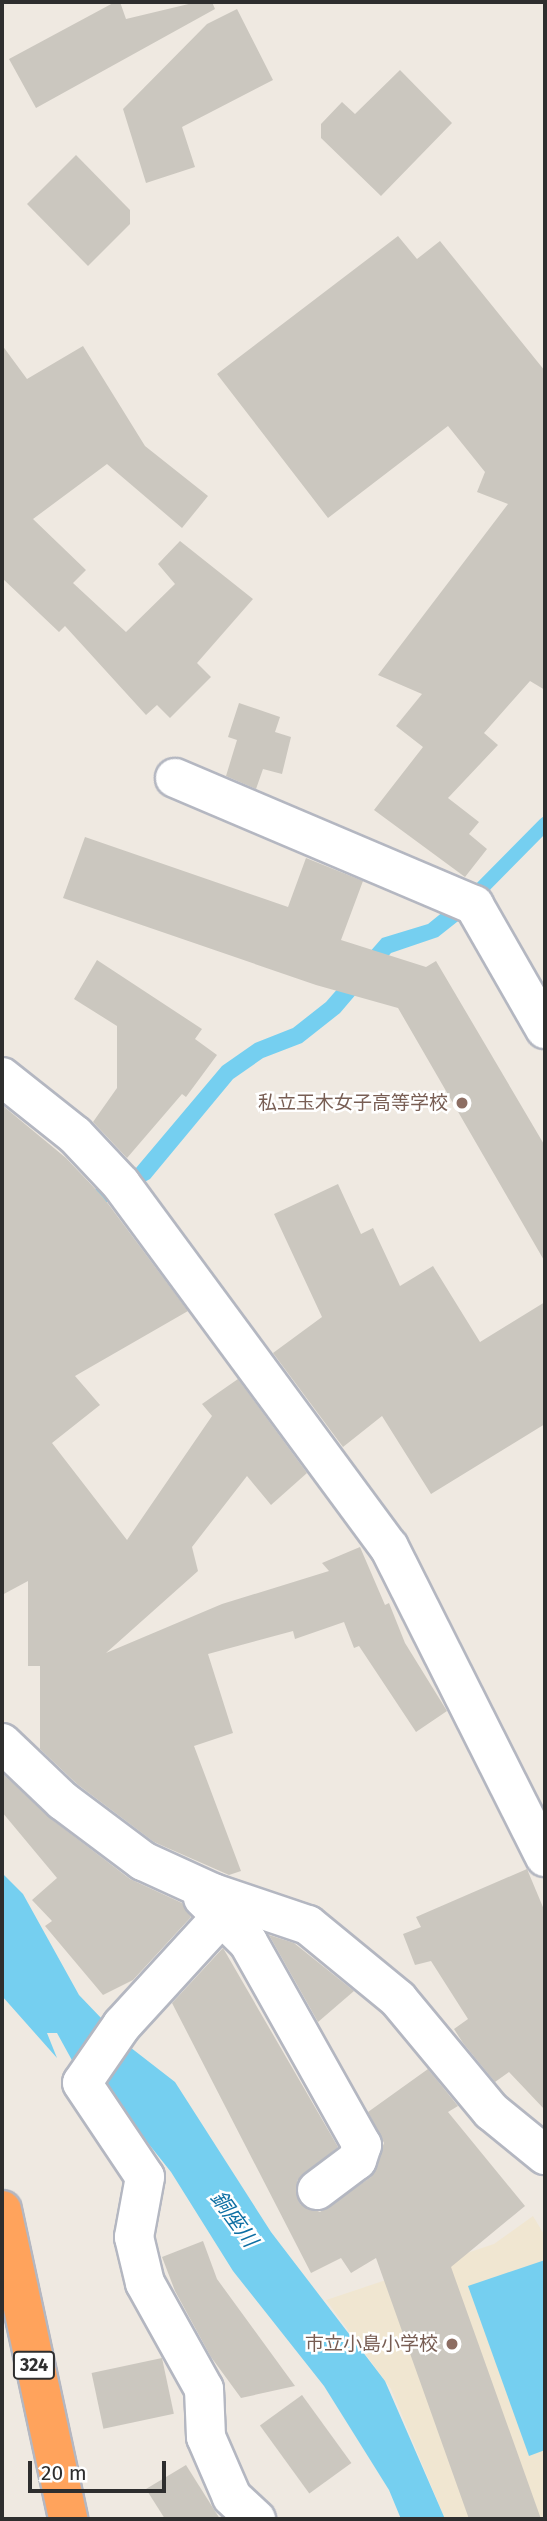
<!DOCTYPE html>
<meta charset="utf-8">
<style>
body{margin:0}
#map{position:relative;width:547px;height:2521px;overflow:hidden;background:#efe9e1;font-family:"Fira Sans","Noto Sans JP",sans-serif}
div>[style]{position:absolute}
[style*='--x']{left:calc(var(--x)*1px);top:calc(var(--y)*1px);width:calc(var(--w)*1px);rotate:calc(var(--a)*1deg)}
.education>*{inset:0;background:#f0e6d1}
.water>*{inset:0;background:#75cff0}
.stream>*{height:14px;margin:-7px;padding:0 7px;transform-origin:7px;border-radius:7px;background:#75cff0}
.building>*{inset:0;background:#cbc7bf;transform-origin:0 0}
.roads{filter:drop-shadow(2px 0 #b4b7c1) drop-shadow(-2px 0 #b4b7c1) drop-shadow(0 2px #b4b7c1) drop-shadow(0 -2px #b4b7c1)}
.minor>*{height:38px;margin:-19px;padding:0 19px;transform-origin:19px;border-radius:19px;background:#fff}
.highway>*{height:38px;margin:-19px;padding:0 19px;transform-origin:19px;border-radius:19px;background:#ffa35c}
.dots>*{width:19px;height:19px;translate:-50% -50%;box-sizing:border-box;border:4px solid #fff;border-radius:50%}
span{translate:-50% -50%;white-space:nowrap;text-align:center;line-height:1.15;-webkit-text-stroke:5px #fff;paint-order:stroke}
.shield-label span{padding:2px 5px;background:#fff;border:2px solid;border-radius:5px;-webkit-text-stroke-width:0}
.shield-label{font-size:18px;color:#2e2e2e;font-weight:700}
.education-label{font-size:19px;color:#785e54}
.right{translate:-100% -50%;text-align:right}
.water-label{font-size:21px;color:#0d6fa3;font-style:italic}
.frame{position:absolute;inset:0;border:4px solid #2e2e2e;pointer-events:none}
.scale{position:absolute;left:28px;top:2461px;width:138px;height:32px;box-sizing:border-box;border:4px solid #2e2e2e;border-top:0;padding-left:9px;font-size:21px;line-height:24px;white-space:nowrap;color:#2e2e2e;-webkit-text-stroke:5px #fff;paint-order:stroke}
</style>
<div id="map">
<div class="education">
<div style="clip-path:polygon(533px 2216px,545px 2236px,545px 2519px,445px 2519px,391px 2389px,326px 2300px,494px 2244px)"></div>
</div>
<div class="water">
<div style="clip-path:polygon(449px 907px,462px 918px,438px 937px,391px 953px,340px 1013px,302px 1043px,263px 1058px,233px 1079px,150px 1179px,77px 1218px,17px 1236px,2px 1236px,2px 1224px,72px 1209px,104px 1182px,136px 1168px,222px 1066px,255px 1043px,293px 1028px,326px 1002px,382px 938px,428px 924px)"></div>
<div style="clip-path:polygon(2px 1873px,23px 1894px,79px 1995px,126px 2044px,175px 2082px,271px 2232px,385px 2381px,445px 2519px,401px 2519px,389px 2490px,324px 2386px,233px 2271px,171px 2172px,128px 2118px,79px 2073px,57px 2033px,47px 2033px,57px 2058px,2px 1996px)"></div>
<div style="clip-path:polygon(545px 2260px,545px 2450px,529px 2456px,468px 2286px)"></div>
</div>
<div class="stream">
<div style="--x:470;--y:900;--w:107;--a:-45.4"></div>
</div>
<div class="building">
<div style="clip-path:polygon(115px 2px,120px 2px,126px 19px,197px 2px,212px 2px,215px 9px,36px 108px,9px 59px)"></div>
<div style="clip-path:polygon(237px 9px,273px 80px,182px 127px,195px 167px,146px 183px,123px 109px,207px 24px)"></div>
<div style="clip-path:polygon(400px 70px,452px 123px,381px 196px,321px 138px,321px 124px,342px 102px,355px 114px)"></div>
<div style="clip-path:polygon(76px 155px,130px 210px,130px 224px,88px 266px,27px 204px)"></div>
<div style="clip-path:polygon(398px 236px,417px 259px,440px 241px,545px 371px,545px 690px,530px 681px,484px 733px,498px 745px,448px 798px,479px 822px,469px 834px,487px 849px,465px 877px,374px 810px,423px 747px,396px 726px,422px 694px,378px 675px,508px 504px,477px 492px,485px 472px,448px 426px,328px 518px,217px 374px)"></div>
<div style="clip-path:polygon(2px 345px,27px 379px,83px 346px,145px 446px,208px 496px,182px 528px,107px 464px,33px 519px,86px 570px,73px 583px,126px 632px,175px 584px,158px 564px,180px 541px,253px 599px,197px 663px,211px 677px,170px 718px,157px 705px,146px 715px,65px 626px,59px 632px,2px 578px)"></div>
<div style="clip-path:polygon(239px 703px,280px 717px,275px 732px,291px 737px,282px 774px,263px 769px,256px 789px,226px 776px,237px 740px,228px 737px)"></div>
<div style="clip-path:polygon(85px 837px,288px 907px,306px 858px,363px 881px,341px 940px,426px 967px,436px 961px,545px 1146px,545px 1262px,398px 1008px,316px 985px,63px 898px)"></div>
<div style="clip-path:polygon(97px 960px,202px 1029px,195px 1039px,217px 1055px,186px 1097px,182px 1094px,127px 1158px,93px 1122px,117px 1088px,117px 1026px,74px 999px)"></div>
<div style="clip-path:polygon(2px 1105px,66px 1158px,103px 1197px,188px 1311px,75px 1376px,100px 1405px,52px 1443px,127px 1540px,212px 1416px,202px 1404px,238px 1379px,307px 1473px,271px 1505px,247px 1476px,192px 1547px,198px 1571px,106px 1653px,222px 1604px,329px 1571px,322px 1563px,360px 1547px,385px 1605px,389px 1603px,405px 1643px,447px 1711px,416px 1732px,359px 1646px,354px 1648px,344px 1622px,295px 1639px,293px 1631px,208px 1654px,233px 1733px,194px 1746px,241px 1871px,229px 1875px,154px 1842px,77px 1784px,40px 1749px,40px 1666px,28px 1666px,28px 1581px,2px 1595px)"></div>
<div style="clip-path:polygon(338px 1184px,361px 1234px,373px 1228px,400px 1286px,433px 1266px,480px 1342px,545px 1302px,545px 1424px,431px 1494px,382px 1416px,343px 1447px,273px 1353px,322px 1317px,274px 1214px)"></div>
<div style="clip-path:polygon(2px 1773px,50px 1818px,130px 1879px,182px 1903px,191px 1917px,133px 1980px,103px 1995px,45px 1926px,52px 1921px,32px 1900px,57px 1878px,2px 1812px)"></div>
<div style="clip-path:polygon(527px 1869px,545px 1912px,545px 2110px,509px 2072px,495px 2082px,463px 2043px,454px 2029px,468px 2019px,431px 1961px,415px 1965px,403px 1934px,421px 1927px,416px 1917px)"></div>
<div style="clip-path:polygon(269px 1935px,294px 1943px,354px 1991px,318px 2022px)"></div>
<div style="clip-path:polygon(223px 1948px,338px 2147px,297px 2181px,300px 2204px,320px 2212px,371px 2177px,384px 2143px,368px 2112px,428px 2069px,458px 2106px,448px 2112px,525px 2206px,451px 2267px,541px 2519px,469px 2519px,376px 2258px,351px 2273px,341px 2258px,311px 2273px,172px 2003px)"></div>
<div style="clip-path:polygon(203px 2241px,217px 2279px,295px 2386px,241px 2398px,211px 2357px,175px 2291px,162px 2257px)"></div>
<div style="left:162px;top:2358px;width:57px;height:72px;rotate:78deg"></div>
<div style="left:302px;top:2395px;width:84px;height:52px;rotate:54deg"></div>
<div style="clip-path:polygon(186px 2465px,220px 2519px,165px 2519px,146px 2489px)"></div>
</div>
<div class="roads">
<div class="minor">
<div style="--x:175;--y:778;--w:325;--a:23"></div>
<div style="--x:474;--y:905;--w:143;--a:60.2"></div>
<div style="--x:2;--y:1077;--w:93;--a:38.5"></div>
<div style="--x:75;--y:1135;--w:67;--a:46.8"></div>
<div style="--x:121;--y:1184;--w:451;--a:53.6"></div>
<div style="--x:389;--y:1547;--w:347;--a:63.3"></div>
<div style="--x:2;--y:1743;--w:84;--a:43.6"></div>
<div style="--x:63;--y:1801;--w:100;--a:36.9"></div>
<div style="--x:143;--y:1861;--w:77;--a:24.6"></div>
<div style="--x:213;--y:1893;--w:100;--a:18.6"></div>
<div style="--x:308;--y:1925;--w:117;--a:39.4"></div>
<div style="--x:398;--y:1999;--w:146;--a:50.3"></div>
<div style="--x:491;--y:2111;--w:70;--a:39.2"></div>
<div style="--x:203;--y:1898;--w:63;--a:44.4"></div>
<div style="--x:248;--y:1942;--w:233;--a:60.7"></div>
<div style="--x:362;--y:2145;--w:16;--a:108"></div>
<div style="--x:357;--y:2160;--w:50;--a:143.1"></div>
<div style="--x:221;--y:1917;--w:147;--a:132.5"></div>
<div style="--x:122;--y:2025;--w:70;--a:124.6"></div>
<div style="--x:82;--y:2083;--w:113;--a:56.2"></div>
<div style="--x:145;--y:2177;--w:61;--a:100.4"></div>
<div style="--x:134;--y:2237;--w:47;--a:76.6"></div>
<div style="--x:145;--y:2283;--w:121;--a:60.9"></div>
<div style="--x:204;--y:2389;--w:48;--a:87.6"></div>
<div style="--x:206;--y:2437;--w:65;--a:66.6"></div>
<div style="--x:232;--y:2497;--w:33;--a:43"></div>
</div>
<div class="highway">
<div style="--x:2;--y:2210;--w:316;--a:77.9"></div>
</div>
</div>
<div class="dots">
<div style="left:462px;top:1103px;background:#8d6e63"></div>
<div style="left:452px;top:2344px;background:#8d6e63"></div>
</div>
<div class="shield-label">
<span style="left:34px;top:2365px">324</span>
</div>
<div class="education-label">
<span class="right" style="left:448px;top:1103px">私立玉木女子高等学校</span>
<span class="right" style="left:438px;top:2344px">市立小島小学校</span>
</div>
<div class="water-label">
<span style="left:234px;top:2219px;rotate:54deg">銅座川</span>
</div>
<div class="frame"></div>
<div class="scale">20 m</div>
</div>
